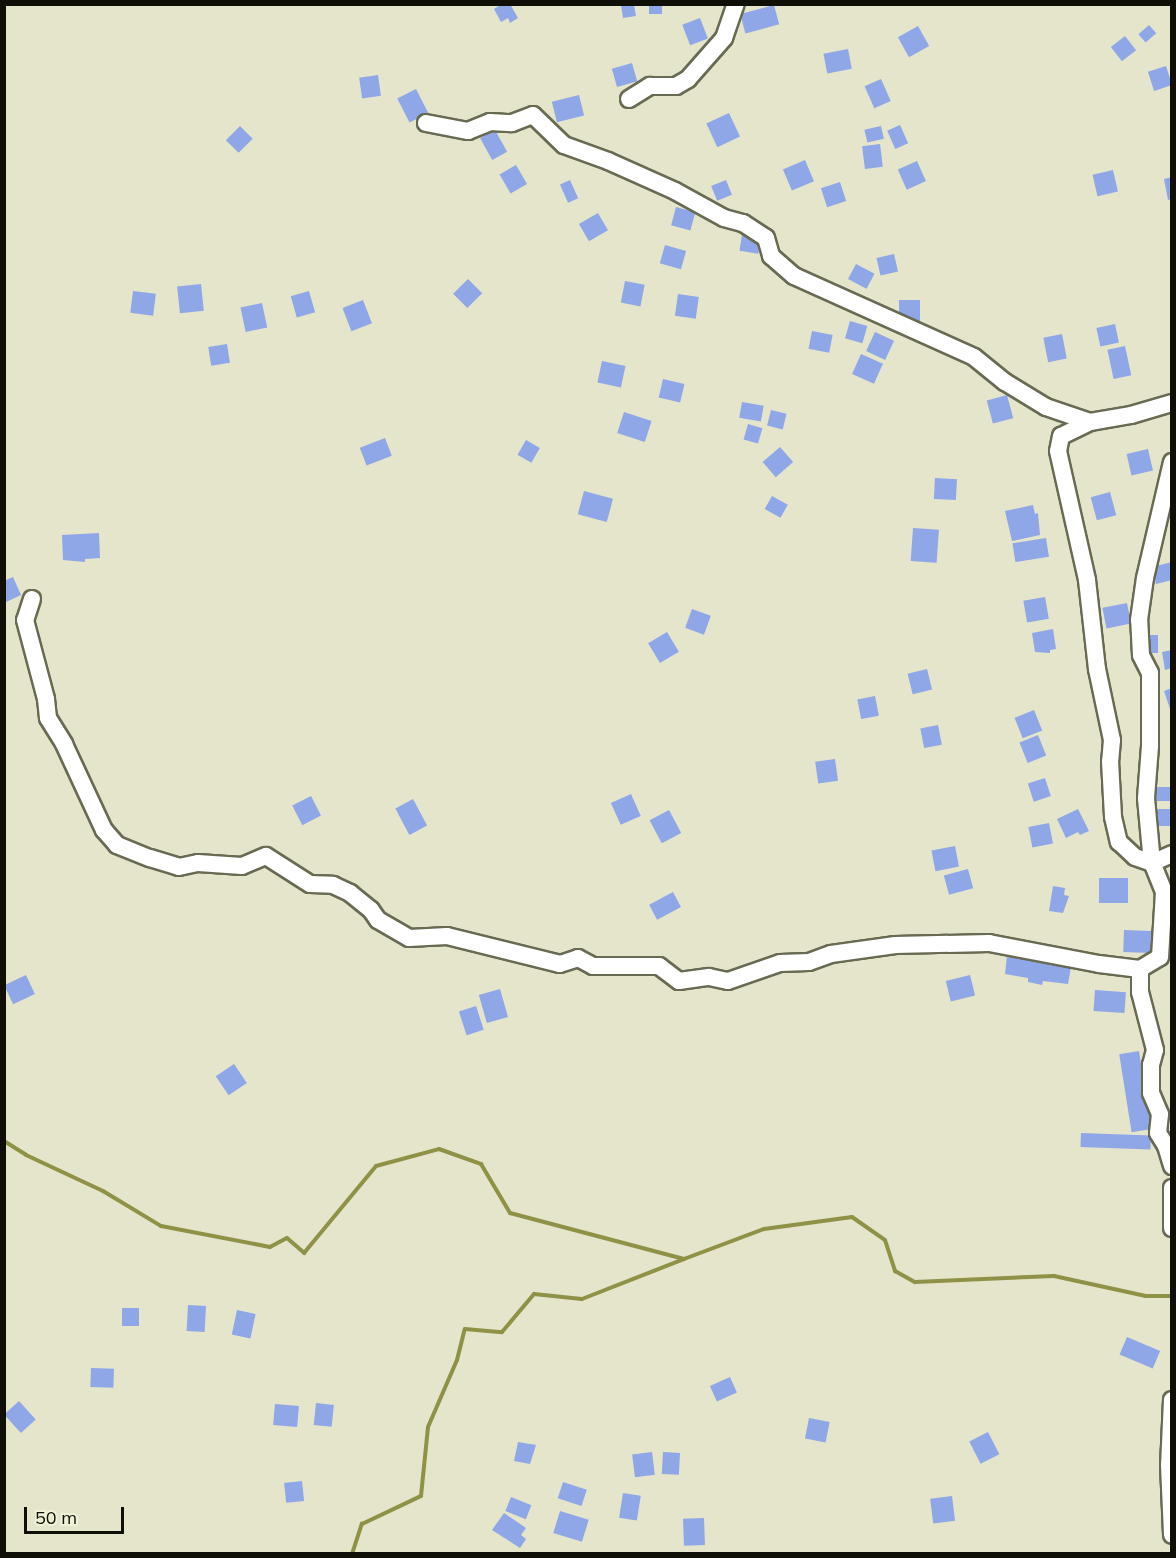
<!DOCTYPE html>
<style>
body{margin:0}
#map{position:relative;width:1176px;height:1558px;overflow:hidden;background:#e4e5cb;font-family:Mulish,sans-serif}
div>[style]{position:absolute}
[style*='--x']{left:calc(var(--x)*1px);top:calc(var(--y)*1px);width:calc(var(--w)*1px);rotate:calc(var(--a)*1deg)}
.stream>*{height:4px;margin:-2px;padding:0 2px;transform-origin:2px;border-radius:2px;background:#8f9147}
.building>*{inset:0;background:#8fa6e7;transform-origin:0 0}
.roads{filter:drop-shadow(2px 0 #686a52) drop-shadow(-2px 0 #686a52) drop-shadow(0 2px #686a52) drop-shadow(0 -2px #686a52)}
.minor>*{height:16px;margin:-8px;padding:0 8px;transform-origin:8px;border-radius:8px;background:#fff}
span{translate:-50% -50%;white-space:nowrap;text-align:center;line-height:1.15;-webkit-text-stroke:4.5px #f1f3d8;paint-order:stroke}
.frame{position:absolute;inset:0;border:6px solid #0f0f07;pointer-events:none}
.scale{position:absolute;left:24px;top:1507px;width:100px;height:27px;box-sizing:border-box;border:3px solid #0f0f07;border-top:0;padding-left:8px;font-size:18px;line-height:21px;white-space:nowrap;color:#0f0f07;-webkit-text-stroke:4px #f1f3d8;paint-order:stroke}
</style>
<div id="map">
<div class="stream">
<div style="--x:4;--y:1141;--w:26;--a:32"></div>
<div style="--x:26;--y:1155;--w:85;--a:25.1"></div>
<div style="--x:103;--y:1191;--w:68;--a:31.1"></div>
<div style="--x:161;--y:1226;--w:111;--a:10.9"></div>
<div style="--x:270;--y:1247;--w:19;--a:-28"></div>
<div style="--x:287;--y:1238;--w:23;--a:41"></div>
<div style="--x:304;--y:1253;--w:113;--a:-50.4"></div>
<div style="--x:376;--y:1166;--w:65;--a:-15.1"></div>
<div style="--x:439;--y:1149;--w:45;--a:19.7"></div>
<div style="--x:481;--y:1164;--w:57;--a:59.4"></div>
<div style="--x:510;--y:1213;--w:180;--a:14.8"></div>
<div style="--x:684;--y:1259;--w:85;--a:-20.6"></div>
<div style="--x:764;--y:1229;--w:89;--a:-7.8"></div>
<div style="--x:852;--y:1217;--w:40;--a:34.9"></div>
<div style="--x:885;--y:1240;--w:33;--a:72"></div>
<div style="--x:895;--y:1271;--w:23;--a:29"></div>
<div style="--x:915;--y:1282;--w:139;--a:-2.5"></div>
<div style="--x:1054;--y:1276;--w:94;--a:12.3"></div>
<div style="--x:1146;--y:1296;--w:26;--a:0"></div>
<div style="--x:352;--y:1554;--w:32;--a:-72"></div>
<div style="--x:362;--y:1524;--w:65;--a:-25.4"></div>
<div style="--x:421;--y:1496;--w:69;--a:-84.2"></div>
<div style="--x:428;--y:1427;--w:73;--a:-66.6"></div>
<div style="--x:457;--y:1360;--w:32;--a:-76"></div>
<div style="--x:465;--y:1329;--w:37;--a:5"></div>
<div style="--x:502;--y:1332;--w:50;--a:-49.9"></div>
<div style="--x:534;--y:1294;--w:48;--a:5.9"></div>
<div style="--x:582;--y:1299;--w:110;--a:-21.4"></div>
</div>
<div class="building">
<div style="clip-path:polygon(502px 4px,510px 4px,518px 18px,510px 23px,508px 18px,501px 22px,494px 9px)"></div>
<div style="left:649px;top:4px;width:13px;height:10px"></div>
<div style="clip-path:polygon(621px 5px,634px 5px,636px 16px,623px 18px)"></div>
<div style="left:774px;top:5px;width:20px;height:35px;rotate:75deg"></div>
<div style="left:700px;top:18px;width:22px;height:19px;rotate:69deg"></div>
<div style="left:1149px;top:25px;width:11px;height:14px;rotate:49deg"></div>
<div style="left:918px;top:26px;width:23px;height:23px;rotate:61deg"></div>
<div style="left:1125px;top:36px;width:18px;height:18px;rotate:52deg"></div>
<div style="left:848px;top:49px;width:20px;height:25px;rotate:79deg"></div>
<div style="left:632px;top:63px;width:19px;height:21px;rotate:74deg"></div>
<div style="left:1166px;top:66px;width:20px;height:19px;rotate:72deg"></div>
<div style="left:378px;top:75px;width:21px;height:19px;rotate:82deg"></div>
<div style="left:881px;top:79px;width:24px;height:18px;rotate:66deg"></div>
<div style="left:416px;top:89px;width:27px;height:21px;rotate:63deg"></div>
<div style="left:579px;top:95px;width:21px;height:28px;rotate:76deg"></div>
<div style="left:729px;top:113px;width:26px;height:25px;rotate:65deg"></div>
<div style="left:900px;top:125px;width:20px;height:14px;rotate:66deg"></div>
<div style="left:240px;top:126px;width:18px;height:20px;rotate:45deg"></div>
<div style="left:881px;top:126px;width:13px;height:17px;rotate:77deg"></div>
<div style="left:495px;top:130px;width:25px;height:17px;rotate:61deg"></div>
<div style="left:880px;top:144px;width:23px;height:18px;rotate:83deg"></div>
<div style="left:805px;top:160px;width:23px;height:24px;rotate:67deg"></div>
<div style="left:917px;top:161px;width:22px;height:21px;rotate:66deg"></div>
<div style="left:516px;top:165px;width:22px;height:19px;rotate:60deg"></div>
<div style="left:1113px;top:170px;width:22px;height:21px;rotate:77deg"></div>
<div style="clip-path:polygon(1172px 177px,1172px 199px,1168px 200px,1164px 179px)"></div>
<div style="left:570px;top:180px;width:20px;height:11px;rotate:66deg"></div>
<div style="left:726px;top:180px;width:16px;height:16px;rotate:68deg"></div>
<div style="left:840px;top:182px;width:20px;height:20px;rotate:72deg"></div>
<div style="left:676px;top:207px;width:20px;height:19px;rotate:15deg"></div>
<div style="left:598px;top:213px;width:20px;height:22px;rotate:60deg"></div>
<div style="left:742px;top:235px;width:19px;height:16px;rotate:9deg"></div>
<div style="left:665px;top:245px;width:22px;height:19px;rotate:16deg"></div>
<div style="left:894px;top:254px;width:18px;height:18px;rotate:77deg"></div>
<div style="left:856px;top:264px;width:21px;height:17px;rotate:28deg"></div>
<div style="left:468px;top:279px;width:20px;height:21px;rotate:45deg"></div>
<div style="left:625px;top:281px;width:20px;height:22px;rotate:11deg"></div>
<div style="left:201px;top:284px;width:27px;height:24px;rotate:84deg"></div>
<div style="left:133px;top:291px;width:23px;height:22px;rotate:7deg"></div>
<div style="left:309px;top:291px;width:22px;height:19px;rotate:74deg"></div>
<div style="left:678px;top:294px;width:21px;height:22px;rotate:8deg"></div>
<div style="left:363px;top:300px;width:25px;height:22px;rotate:69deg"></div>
<div style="left:899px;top:300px;width:21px;height:21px"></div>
<div style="left:262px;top:303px;width:25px;height:22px;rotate:78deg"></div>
<div style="left:850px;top:321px;width:18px;height:18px;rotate:16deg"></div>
<div style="left:1115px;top:324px;width:19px;height:19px;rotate:78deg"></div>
<div style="left:812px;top:331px;width:21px;height:18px;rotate:11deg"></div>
<div style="left:875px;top:332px;width:21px;height:21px;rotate:25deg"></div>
<div style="left:1062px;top:334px;width:25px;height:19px;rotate:79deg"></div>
<div style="left:227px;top:344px;width:19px;height:19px;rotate:81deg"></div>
<div style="left:1125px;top:346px;width:30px;height:18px;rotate:78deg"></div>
<div style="left:861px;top:354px;width:24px;height:22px;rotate:24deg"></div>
<div style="left:602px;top:361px;width:24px;height:22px;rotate:12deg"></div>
<div style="left:663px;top:379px;width:22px;height:19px;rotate:13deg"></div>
<div style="left:1007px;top:395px;width:24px;height:21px;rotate:75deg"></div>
<div style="left:742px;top:402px;width:22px;height:16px;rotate:10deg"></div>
<div style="left:771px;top:410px;width:16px;height:16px;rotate:14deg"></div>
<div style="left:624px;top:412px;width:29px;height:22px;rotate:18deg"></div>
<div style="left:748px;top:424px;width:15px;height:16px;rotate:16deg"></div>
<div style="left:385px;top:438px;width:19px;height:27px;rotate:69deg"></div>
<div style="left:526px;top:440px;width:16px;height:17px;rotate:30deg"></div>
<div style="left:780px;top:447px;width:20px;height:23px;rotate:49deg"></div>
<div style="left:1148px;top:449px;width:22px;height:22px;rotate:77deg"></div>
<div style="left:935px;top:478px;width:22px;height:21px;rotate:3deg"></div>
<div style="left:584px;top:491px;width:30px;height:24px;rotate:15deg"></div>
<div style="left:1110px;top:492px;width:24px;height:20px;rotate:75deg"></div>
<div style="left:772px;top:496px;width:18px;height:15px;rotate:29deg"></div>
<div style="clip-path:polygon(1033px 505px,1035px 514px,1038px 513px,1040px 535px,1012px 541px,1005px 511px)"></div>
<div style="left:913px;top:528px;width:26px;height:33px;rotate:4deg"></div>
<div style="clip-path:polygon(99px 533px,100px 558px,85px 559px,85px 562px,63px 560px,62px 535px)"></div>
<div style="left:1046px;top:538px;width:19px;height:34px;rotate:81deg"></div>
<div style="clip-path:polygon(1172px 562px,1172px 580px,1156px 584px,1152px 567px)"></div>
<div style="clip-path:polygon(13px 577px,21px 595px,4px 603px,4px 581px)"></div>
<div style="left:1045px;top:597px;width:22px;height:22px;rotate:80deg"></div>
<div style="left:1127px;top:603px;width:21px;height:25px;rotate:79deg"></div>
<div style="left:692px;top:609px;width:20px;height:20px;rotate:20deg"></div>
<div style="clip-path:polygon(1053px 629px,1056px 649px,1050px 650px,1050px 653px,1035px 652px,1032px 633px)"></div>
<div style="left:667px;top:632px;width:23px;height:22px;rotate:59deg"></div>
<div style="left:1147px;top:635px;width:11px;height:18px"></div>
<div style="clip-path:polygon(1172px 650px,1172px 668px,1165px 670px,1162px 652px)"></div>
<div style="left:927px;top:669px;width:21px;height:20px;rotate:76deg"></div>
<div style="clip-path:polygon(1172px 688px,1172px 712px,1171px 712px,1164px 691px)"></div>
<div style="left:875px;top:696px;width:20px;height:18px;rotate:79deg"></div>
<div style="left:1034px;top:710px;width:22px;height:21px;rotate:68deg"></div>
<div style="left:938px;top:725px;width:20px;height:18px;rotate:79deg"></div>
<div style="left:1038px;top:735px;width:22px;height:20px;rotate:68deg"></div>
<div style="left:835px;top:759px;width:22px;height:20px;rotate:82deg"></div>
<div style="left:1045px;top:778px;width:19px;height:18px;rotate:72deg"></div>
<div style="left:1151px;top:787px;width:21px;height:14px"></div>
<div style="left:631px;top:794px;width:24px;height:22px;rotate:66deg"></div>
<div style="left:311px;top:796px;width:22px;height:21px;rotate:63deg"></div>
<div style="left:413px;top:799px;width:30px;height:20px;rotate:62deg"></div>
<div style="clip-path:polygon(1078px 809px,1089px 831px,1080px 835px,1078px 832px,1066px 838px,1057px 819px)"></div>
<div style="left:1154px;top:809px;width:18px;height:17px"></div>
<div style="left:669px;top:810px;width:26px;height:22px;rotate:62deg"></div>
<div style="left:1049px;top:823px;width:21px;height:21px;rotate:79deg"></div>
<div style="left:955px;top:846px;width:21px;height:24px;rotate:79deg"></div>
<div style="left:968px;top:869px;width:20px;height:25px;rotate:75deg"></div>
<div style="left:1099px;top:878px;width:29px;height:25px"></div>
<div style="clip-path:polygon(1053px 886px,1065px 888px,1064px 895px,1069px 896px,1063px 913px,1049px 911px)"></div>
<div style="left:673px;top:892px;width:17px;height:27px;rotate:62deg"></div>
<div style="left:1124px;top:930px;width:28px;height:22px;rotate:2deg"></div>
<div style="clip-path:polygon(1007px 956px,1071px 967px,1068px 984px,1043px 981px,1042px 985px,1028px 982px,1028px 978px,1005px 974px)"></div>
<div style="left:26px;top:975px;width:21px;height:24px;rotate:65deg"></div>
<div style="left:970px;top:975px;width:21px;height:25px;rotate:76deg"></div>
<div style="left:500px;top:989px;width:29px;height:22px;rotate:74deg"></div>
<div style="left:1095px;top:990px;width:31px;height:21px;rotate:4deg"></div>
<div style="left:476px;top:1006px;width:25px;height:18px;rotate:72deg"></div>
<div style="left:1139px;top:1051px;width:79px;height:20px;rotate:81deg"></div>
<div style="left:234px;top:1064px;width:23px;height:22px;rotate:56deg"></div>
<div style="left:1081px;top:1133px;width:70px;height:14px;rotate:2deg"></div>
<div style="left:188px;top:1305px;width:18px;height:26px;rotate:3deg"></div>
<div style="left:122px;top:1308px;width:17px;height:18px"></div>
<div style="left:237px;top:1310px;width:19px;height:25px;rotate:12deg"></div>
<div style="left:1127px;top:1337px;width:36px;height:19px;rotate:23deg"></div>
<div style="left:91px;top:1368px;width:23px;height:19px;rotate:2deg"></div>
<div style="left:730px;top:1377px;width:17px;height:22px;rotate:66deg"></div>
<div style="left:19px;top:1401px;width:25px;height:20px;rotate:48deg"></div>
<div style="left:316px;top:1403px;width:18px;height:22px;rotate:6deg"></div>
<div style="left:275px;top:1404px;width:24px;height:21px;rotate:5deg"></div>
<div style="left:809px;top:1418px;width:21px;height:21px;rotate:11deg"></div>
<div style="left:988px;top:1432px;width:25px;height:21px;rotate:63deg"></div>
<div style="clip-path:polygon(518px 1442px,536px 1445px,530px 1464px,514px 1461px)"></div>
<div style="left:652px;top:1452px;width:23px;height:20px;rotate:83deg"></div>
<div style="left:663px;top:1452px;width:17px;height:22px;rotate:3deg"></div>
<div style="left:302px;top:1481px;width:20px;height:18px;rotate:84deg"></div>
<div style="left:563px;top:1482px;width:25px;height:17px;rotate:18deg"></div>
<div style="left:623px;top:1493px;width:18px;height:25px;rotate:9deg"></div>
<div style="left:952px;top:1496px;width:25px;height:22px;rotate:83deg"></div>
<div style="left:511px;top:1497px;width:22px;height:15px;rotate:22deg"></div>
<div style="left:560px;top:1511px;width:30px;height:23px;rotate:17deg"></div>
<div style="clip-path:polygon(504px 1513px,526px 1528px,521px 1535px,526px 1539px,520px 1548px,492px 1530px)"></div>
<div style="left:704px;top:1518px;width:27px;height:21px;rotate:88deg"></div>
</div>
<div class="roads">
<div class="minor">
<div style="--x:629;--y:99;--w:25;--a:-32"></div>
<div style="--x:650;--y:86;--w:26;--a:0"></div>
<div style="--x:676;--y:86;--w:14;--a:-30"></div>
<div style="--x:688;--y:79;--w:55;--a:-48.7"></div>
<div style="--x:724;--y:38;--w:36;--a:-71"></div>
<div style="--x:426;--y:123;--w:43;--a:10.8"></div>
<div style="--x:468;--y:131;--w:24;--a:-22"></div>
<div style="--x:490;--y:122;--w:22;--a:3"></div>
<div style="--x:512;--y:123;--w:22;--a:-21"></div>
<div style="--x:533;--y:115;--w:43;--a:44.1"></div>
<div style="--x:564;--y:145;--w:47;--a:20"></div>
<div style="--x:608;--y:161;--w:73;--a:24.1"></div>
<div style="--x:675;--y:191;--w:56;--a:28.9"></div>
<div style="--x:724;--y:218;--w:20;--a:15"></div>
<div style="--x:743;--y:223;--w:27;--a:33"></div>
<div style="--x:766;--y:238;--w:19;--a:74"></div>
<div style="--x:771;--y:256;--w:30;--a:41"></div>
<div style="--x:794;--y:276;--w:197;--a:24.2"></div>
<div style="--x:974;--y:357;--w:40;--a:39"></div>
<div style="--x:1005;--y:382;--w:48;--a:31.4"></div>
<div style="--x:1046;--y:407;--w:46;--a:18.8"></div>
<div style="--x:1090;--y:422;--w:42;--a:-9.7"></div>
<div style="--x:1131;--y:415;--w:43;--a:-16.3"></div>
<div style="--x:1090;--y:422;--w:32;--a:154"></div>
<div style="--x:1061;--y:436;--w:15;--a:101"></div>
<div style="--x:1058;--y:451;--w:132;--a:77.3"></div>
<div style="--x:1087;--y:580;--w:90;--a:83.6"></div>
<div style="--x:1097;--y:669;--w:73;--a:78.1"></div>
<div style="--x:1112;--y:740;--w:21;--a:95"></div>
<div style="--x:1110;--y:761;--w:56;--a:86.9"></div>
<div style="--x:1113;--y:817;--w:26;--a:77"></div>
<div style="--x:1119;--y:842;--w:22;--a:43"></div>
<div style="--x:1135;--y:857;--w:18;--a:19"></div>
<div style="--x:1152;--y:863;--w:22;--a:-24"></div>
<div style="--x:32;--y:599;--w:22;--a:108"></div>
<div style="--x:25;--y:620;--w:82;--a:75.1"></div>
<div style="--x:46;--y:699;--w:19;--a:84"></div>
<div style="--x:48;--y:718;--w:31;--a:58"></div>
<div style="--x:64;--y:744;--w:95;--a:65.1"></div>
<div style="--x:104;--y:830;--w:20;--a:49"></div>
<div style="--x:117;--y:845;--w:35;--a:22"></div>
<div style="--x:150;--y:858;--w:30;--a:17"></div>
<div style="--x:179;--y:867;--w:19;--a:-12"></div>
<div style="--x:198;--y:863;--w:44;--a:3.9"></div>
<div style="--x:242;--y:866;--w:26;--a:-23"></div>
<div style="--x:266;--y:856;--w:52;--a:32.5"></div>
<div style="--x:310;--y:884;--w:23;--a:2"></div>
<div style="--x:333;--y:885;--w:19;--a:25"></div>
<div style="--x:350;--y:893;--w:27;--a:39"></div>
<div style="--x:371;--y:910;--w:12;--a:55"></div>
<div style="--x:378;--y:920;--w:36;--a:30"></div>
<div style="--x:409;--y:938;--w:38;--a:-3"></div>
<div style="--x:447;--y:936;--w:116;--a:13.9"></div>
<div style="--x:560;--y:964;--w:19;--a:-18"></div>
<div style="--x:578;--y:958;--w:17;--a:28"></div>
<div style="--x:593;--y:966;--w:66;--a:0"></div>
<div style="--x:659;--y:966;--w:25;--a:37"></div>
<div style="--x:679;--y:981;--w:30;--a:-8"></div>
<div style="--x:709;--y:977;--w:19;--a:12"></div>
<div style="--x:728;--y:981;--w:55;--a:-19.1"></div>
<div style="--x:780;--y:963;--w:29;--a:-2"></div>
<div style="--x:809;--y:962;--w:23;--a:-20"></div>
<div style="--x:831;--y:954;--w:65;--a:-8"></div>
<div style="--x:895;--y:945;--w:94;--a:-1.2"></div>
<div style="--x:989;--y:943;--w:112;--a:10.8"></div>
<div style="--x:1099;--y:964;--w:41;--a:7"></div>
<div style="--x:1140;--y:969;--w:23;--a:-31"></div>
<div style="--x:1160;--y:957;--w:65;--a:-86.5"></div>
<div style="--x:1164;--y:892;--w:31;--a:-112"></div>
<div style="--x:1152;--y:863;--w:65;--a:-95.3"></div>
<div style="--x:1146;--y:798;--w:52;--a:-85.6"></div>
<div style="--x:1150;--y:746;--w:73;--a:-90"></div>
<div style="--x:1150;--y:673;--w:20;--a:-117"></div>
<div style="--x:1141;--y:655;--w:35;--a:-93"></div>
<div style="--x:1139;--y:620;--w:42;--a:-81.9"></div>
<div style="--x:1145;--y:578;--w:119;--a:-76.9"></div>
<div style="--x:1140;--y:969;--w:23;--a:90"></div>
<div style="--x:1140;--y:992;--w:60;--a:75.5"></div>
<div style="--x:1155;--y:1050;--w:16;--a:105"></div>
<div style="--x:1151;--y:1065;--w:28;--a:90"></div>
<div style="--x:1151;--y:1093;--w:23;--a:67"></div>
<div style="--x:1160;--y:1114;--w:19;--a:96"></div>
<div style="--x:1158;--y:1133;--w:15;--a:58"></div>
<div style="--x:1166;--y:1146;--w:21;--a:73"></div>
<div style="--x:1172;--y:1188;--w:40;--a:90"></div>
<div style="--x:1172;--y:1400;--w:65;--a:92.6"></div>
<div style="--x:1169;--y:1465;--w:70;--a:87.5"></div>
</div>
</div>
<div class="frame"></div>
<div class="scale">50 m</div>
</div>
